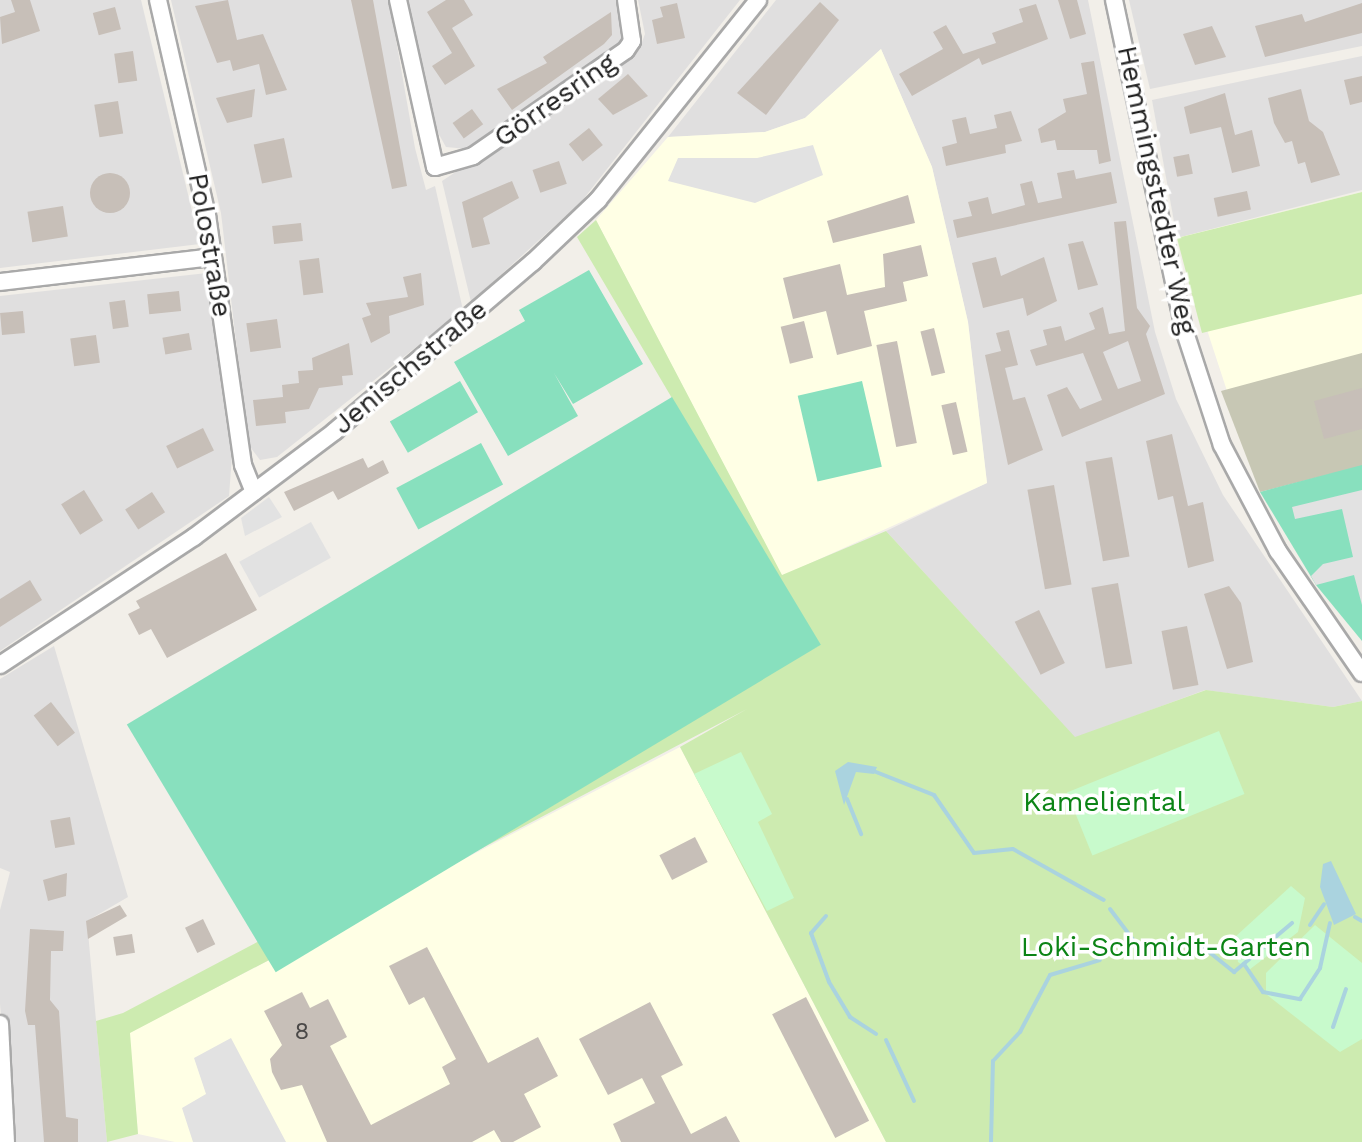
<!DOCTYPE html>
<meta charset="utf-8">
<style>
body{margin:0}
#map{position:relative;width:1362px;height:1142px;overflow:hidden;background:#f2efe9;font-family:"Work Sans",sans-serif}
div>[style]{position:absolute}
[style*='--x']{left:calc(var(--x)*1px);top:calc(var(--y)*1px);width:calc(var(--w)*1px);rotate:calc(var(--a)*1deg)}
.residential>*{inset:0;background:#e0dfdf}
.education>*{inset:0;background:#ffffe5}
.construction>*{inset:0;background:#c7c7b4}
.grass>*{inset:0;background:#cdebb0}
.park>*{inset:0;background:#c8facc;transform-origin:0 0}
.pitch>*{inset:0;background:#88e0be;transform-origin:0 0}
.parking>*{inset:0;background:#e2e2e2;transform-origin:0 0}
.water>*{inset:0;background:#aad3df}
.stream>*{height:4px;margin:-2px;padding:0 2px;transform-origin:2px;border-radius:2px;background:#aad3df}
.building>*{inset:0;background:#c7bfb8;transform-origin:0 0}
.round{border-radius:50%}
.roads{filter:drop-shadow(2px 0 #a9a9a9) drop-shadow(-2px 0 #a9a9a9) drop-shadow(0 2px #a9a9a9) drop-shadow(0 -2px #a9a9a9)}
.minor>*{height:16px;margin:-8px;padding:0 8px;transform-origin:8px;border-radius:8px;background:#fff}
span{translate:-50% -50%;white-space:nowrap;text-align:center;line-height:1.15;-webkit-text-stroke:7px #fff;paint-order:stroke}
.number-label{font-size:24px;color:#4b4948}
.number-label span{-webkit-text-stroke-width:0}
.street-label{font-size:28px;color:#222}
.park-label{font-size:28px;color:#0c8416}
</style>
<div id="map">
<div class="residential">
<div style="clip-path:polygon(0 0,141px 0,200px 244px,0 268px)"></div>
<div style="clip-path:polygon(171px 0,389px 0,415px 148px,426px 190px,435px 186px,463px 310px,277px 457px,260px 460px,248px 444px,221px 213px)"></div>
<div style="clip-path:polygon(407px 0,620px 0,626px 26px,619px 48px,531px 109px,467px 149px,446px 147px,432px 122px)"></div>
<div style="clip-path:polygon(638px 0,740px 0,581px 202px,471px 302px,442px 181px,639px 50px,645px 34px)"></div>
<div style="clip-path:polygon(776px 0,1088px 0,1155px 332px,1176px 399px,1223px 495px,1362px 701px,1333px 707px,1205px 690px,1075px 738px,886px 531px,987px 483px,968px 322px,932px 167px,881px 49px,805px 118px,765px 132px,668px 137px)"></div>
<div style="clip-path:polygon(1129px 0,1362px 0,1362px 46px,1150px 89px)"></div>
<div style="clip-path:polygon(1362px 56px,1362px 190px,1177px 238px,1152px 100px)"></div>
<div style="clip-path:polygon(207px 273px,233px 442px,229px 496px,0 651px,0 296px)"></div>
<div style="clip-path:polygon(54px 646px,128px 897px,87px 921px,107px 1142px,12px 1142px,0 1004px,0 910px,10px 872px,0 868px,0 679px)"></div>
</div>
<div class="education">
<div style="clip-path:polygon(881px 49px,932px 167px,968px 322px,987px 483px,782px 576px,596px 220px,668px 137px,765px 132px,805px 118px)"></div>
<div style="clip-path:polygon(1362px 192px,1362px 465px,1260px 492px,1177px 238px)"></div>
<div style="clip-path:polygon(680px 747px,886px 1142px,175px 1142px,138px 1134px,129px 1033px)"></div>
</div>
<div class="construction">
<div style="clip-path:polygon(1362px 353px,1362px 466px,1260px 492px,1221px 391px)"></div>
</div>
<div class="grass">
<div style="clip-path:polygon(1362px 192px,1362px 294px,1202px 333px,1177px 238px)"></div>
<div style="clip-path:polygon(596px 220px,782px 575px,886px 531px,1075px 737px,1206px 690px,1333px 707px,1362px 701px,1362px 1142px,886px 1142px,680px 747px,747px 709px,130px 1033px,138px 1134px,107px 1142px,96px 1021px,123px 1013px,818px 646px,577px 237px)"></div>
</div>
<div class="park">
<div style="left:1219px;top:731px;width:68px;height:164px;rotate:68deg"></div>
<div style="clip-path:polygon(741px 752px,772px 814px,758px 822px,794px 898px,767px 911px,694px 774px)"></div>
<div style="clip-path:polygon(1291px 886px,1305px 898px,1298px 932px,1249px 970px,1238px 962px,1235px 937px)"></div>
<div style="clip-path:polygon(1315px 925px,1362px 963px,1362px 1039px,1340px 1052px,1266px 994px,1266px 973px)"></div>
</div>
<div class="pitch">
<div style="clip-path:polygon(589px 270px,643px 364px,573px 404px,554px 373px,578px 416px,508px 456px,454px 362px,525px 321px,519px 310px)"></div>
<div style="left:460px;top:381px;width:36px;height:81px;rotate:60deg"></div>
<div style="left:862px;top:381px;width:88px;height:66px;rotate:77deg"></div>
<div style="left:672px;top:397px;width:289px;height:636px;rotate:59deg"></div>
<div style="left:481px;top:443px;width:47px;height:96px;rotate:62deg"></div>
<div style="clip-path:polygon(1362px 465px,1362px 641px,1316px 585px,1260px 492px)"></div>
</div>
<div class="parking">
<div style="clip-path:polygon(813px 145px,823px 175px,755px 203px,668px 181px,678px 158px,757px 158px)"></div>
<div style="clip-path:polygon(1362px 490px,1362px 605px,1354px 575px,1316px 585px,1311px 576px,1323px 564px,1353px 557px,1342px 509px,1295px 519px,1292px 507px)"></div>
<div style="clip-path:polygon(269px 497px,282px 517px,245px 536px,241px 518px)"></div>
<div style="left:311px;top:522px;width:41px;height:82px;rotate:61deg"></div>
<div style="clip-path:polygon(231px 1038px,286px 1142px,193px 1142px,182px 1108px,206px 1094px,194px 1058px)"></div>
</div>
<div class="water">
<div style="clip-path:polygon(848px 762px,877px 767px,874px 774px,856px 772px,844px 805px,835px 771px)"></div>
<div style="clip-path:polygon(1331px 861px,1356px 914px,1334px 925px,1320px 887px,1323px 864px)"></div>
</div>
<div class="stream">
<div style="--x:871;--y:770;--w:68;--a:21.6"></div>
<div style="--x:934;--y:795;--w:70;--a:55.4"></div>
<div style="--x:974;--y:853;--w:39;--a:-6"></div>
<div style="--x:1013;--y:849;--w:104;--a:29.3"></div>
<div style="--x:847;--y:799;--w:38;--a:68"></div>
<div style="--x:1110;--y:909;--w:39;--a:53"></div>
<div style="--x:826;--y:916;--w:23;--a:131"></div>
<div style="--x:811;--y:933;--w:52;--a:69.8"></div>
<div style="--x:829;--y:982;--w:41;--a:59"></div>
<div style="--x:850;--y:1017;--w:31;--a:33"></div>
<div style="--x:1355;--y:917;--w:8;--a:30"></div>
<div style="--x:1310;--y:925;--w:25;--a:-56"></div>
<div style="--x:1155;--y:957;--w:42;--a:-25.3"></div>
<div style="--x:1193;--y:939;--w:53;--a:38.8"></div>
<div style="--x:1234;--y:972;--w:76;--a:-40.2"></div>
<div style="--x:1244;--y:964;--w:34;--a:56"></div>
<div style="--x:1263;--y:992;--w:38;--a:11"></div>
<div style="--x:1300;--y:999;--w:37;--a:-57"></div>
<div style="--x:1320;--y:968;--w:46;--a:-77.5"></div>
<div style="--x:1333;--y:1027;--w:40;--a:-71.1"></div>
<div style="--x:886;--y:1040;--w:67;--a:65.3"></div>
<div style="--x:991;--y:1142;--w:81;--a:-88.6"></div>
<div style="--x:993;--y:1061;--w:40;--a:-47"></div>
<div style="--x:1020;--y:1032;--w:64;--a:-62.2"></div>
<div style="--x:1050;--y:975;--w:52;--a:-16.7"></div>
</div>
<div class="building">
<div style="clip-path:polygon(11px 0,30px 0,40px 31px,2px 44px,0 17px,15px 12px)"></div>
<div style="clip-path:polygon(228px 0,237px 40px,263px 34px,287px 90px,266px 95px,259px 64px,233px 71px,230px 60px,217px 63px,195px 6px)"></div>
<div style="clip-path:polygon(351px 0,373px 0,407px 186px,392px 189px)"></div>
<div style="clip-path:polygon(446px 0,464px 0,473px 15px,452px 28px,475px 66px,445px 85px,432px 66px,452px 53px,427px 12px)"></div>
<div style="clip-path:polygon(1058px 0,1077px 0,1086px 34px,1070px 39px)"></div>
<div style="clip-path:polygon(820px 2px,839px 20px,766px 115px,737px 93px)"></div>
<div style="clip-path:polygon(677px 3px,685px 38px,657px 44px,652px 20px,663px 17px,660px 7px)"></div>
<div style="clip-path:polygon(1362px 3px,1362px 33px,1265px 57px,1255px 26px,1302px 14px,1305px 22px)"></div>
<div style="clip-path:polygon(1036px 4px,1048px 39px,982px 65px,979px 58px,912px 96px,899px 74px,943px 49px,933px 32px,946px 25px,963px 54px,996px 43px,992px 33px,1023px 22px,1019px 9px)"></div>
<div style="left:115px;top:7px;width:23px;height:23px;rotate:75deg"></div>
<div style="clip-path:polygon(611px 12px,612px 35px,604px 44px,512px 110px,497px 89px,547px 63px,543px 57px)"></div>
<div style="clip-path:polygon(1212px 26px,1226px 57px,1195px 65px,1183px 34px)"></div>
<div style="left:133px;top:51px;width:30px;height:19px;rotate:82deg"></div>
<div style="clip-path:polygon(1094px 61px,1111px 161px,1099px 164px,1097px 150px,1057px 150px,1055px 140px,1041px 143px,1038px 129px,1066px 112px,1063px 99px,1087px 94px,1081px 63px)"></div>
<div style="clip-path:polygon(628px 74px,648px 96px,613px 115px,598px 99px)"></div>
<div style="clip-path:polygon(1362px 76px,1362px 102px,1350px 105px,1344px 80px)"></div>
<div style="clip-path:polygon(255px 89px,252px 117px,227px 123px,216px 98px)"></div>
<div style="clip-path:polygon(1301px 89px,1309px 121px,1323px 132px,1340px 175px,1311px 183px,1305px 162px,1298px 164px,1292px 141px,1285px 143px,1274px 123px,1268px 98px)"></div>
<div style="clip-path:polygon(1225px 93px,1235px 135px,1252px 130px,1260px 166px,1232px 173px,1221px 127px,1190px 134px,1184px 107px)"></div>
<div style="left:118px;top:101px;width:33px;height:24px;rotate:81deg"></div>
<div style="left:472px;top:109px;width:19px;height:24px;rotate:54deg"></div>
<div style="clip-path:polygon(1011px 111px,1022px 141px,1005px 145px,1006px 153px,946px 166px,942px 147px,957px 143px,952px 120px,966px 117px,970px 134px,997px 128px,994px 115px)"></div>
<div style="left:589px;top:128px;width:22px;height:26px;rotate:51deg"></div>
<div style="left:284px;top:138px;width:40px;height:31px;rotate:78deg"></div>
<div style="left:1189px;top:154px;width:20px;height:16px;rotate:79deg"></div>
<div style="left:559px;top:161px;width:24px;height:28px;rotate:71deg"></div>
<div style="clip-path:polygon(1074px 170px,1076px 179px,1111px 172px,1117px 203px,957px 238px,953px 220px,972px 216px,968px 202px,988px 197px,992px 214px,1025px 205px,1020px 184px,1032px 181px,1038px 203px,1062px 198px,1057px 173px)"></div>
<div class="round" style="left:90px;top:173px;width:40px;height:40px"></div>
<div style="clip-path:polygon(512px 181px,519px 198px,483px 218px,490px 244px,472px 248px,462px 202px)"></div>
<div style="left:1247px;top:191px;width:19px;height:34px;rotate:78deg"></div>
<div style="clip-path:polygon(908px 195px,915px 223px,833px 243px,827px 221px)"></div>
<div style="left:63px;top:206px;width:31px;height:36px;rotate:81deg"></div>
<div style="clip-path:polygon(evenodd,1126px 221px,1137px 308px,1150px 326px,1146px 334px,1165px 394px,1062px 437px,1047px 395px,1067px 387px,1080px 409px,1102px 400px,1083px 353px,1036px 366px,1030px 350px,1047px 345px,1043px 330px,1061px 326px,1065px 341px,1095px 329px,1089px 313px,1103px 307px,1109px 334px,1125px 331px,1114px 222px,1126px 221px,1128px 341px,1141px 381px,1118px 389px,1103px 352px,1128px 341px)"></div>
<div style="left:301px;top:223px;width:18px;height:29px;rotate:84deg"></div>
<div style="clip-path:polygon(1083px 241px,1098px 285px,1078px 290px,1068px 244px)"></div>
<div style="clip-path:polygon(921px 245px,928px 276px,903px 282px,907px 301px,864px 311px,872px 346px,837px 355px,826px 311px,793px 319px,783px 278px,840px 264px,847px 295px,885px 287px,883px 254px)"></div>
<div style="clip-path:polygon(996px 257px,1001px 276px,1044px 257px,1057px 301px,1027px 316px,1023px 298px,983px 308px,972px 263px)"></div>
<div style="left:319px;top:258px;width:35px;height:20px;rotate:83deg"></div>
<div style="clip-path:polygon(421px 273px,424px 305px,389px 316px,390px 333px,371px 343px,362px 318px,371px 315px,366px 303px,408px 297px,403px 277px)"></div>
<div style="left:179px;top:291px;width:20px;height:32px;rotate:84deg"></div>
<div style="left:125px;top:300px;width:27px;height:16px;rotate:82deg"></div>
<div style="left:23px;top:311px;width:22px;height:23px;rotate:85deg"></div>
<div style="left:277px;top:319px;width:29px;height:31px;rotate:82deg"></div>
<div style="left:804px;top:321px;width:38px;height:24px;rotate:76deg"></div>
<div style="left:934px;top:328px;width:46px;height:14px;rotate:76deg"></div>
<div style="clip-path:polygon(1009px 330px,1018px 365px,1005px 368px,1013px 400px,1025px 397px,1043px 450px,1008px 465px,985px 355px,1001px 351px,996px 333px)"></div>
<div style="left:189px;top:333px;width:17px;height:27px;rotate:80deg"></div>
<div style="left:96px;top:335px;width:28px;height:26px;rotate:82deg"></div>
<div style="left:897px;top:341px;width:104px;height:21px;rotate:79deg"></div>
<div style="clip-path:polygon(349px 343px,353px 375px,342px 376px,343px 385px,319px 388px,309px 409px,285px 412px,286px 423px,256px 426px,253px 400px,283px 397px,282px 385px,299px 383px,298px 371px,313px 370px,312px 358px)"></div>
<div style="clip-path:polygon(1362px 388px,1362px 429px,1324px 439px,1314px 401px)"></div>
<div style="left:956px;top:402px;width:51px;height:15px;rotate:77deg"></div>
<div style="left:203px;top:428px;width:25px;height:41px;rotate:64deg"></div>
<div style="clip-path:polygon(1172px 434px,1188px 506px,1203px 502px,1214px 561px,1188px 568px,1173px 496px,1158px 500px,1146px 441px)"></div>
<div style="left:1112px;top:457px;width:101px;height:27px;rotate:80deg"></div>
<div style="clip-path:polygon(363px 458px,368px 468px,383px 460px,389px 473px,338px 500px,333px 491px,294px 511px,284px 492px)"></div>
<div style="left:1054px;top:485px;width:101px;height:27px;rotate:80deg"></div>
<div style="left:84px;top:490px;width:36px;height:27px;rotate:58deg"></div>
<div style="left:152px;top:492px;width:24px;height:32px;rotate:57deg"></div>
<div style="clip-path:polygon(226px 553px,257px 610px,167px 658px,151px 629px,139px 635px,128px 614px,140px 608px,136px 601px)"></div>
<div style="clip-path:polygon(30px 580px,42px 600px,0 627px,0 599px)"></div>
<div style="left:1118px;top:583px;width:82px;height:27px;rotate:80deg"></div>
<div style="clip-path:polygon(1229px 586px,1241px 603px,1253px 662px,1227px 669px,1204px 594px)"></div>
<div style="left:1039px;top:610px;width:59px;height:27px;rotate:64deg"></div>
<div style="left:1187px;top:626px;width:60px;height:26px;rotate:79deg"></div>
<div style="left:51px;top:702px;width:39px;height:22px;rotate:52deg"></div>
<div style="left:70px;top:817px;width:28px;height:20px;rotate:80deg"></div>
<div style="left:695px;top:837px;width:28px;height:40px;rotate:63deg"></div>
<div style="clip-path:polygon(67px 873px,66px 896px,48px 901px,43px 880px)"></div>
<div style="clip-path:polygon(120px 905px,127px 916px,88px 939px,86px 921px)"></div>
<div style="left:203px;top:919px;width:28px;height:20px;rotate:64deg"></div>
<div style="clip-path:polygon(30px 929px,64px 931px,63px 951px,51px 951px,50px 1000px,59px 1011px,66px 1117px,78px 1119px,78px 1142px,44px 1142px,35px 1025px,28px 1025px,25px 1011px)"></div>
<div style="left:132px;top:934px;width:19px;height:19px;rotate:81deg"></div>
<div style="clip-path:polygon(427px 947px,488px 1063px,538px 1037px,558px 1076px,524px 1094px,541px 1127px,513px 1142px,501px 1142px,494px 1130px,472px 1142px,327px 1142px,302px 1085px,281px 1090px,272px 1072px,270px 1059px,282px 1045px,264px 1011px,302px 992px,310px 1008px,328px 999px,347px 1037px,330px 1046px,371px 1125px,450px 1084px,442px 1067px,456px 1059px,424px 997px,409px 1005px,389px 966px)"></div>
<div style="left:806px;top:997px;width:139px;height:38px;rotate:63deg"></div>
<div style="clip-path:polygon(650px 1002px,683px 1065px,661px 1076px,691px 1134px,726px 1116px,740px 1142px,621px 1142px,613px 1124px,655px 1103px,642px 1078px,608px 1095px,579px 1039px)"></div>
</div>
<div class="roads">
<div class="minor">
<div style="--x:158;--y:0;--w:221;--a:77.2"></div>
<div style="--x:207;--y:215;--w:253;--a:81.8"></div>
<div style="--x:243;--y:465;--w:29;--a:68"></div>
<div style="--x:398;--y:0;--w:171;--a:77.5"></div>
<div style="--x:435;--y:167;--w:40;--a:-16"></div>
<div style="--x:473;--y:156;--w:186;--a:-34.7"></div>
<div style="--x:626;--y:50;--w:11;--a:-56"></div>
<div style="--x:632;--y:41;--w:41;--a:-98.3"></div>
<div style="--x:1114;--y:0;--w:333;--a:78"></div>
<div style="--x:1183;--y:326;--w:125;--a:71.9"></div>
<div style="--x:1222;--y:445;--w:120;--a:62.2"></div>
<div style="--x:1278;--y:551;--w:148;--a:55.5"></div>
<div style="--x:0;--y:282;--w:214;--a:-6.7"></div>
<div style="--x:0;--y:665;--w:232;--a:-33.4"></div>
<div style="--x:194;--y:537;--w:176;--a:-36.9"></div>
<div style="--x:335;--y:431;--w:260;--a:-40.5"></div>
<div style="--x:533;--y:262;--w:90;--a:-43.6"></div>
<div style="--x:598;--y:200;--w:256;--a:-51.3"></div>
<div style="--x:0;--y:1024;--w:118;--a:87.1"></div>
</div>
</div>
<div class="number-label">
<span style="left:302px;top:1032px">8</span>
</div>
<div class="street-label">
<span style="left:555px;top:100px;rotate:-35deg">Görresring</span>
<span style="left:1157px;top:190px;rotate:78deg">Hemmingstedter Weg</span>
<span style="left:210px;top:245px;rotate:80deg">Polostraße</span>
<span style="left:410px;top:367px;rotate:-40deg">Jenischstraße</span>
</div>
<div class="park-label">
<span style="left:1104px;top:802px">Kameliental</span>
<span style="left:1166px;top:947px">Loki-Schmidt-Garten</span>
</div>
</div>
